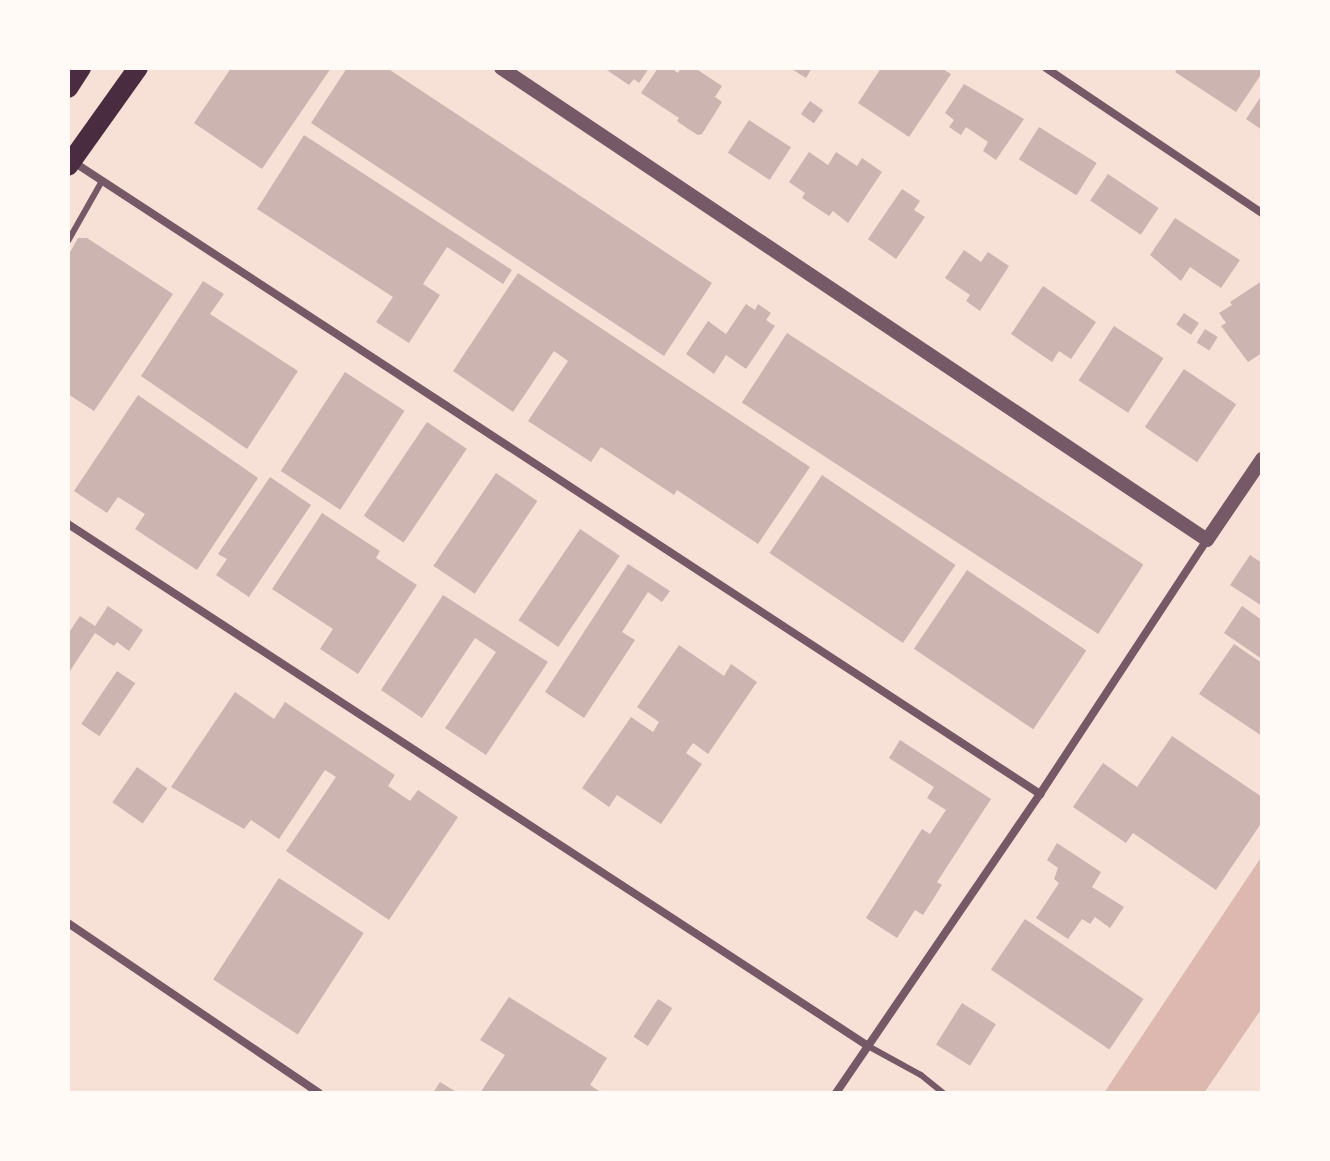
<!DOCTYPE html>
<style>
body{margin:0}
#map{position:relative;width:1330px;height:1161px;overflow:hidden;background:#f7e1d7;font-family:Figtree,sans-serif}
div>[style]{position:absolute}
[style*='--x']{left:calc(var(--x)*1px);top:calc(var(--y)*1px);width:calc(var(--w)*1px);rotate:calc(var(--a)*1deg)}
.water>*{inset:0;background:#dcb8b0}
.building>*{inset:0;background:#ccb4b1;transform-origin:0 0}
.service>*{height:6px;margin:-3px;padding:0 3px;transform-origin:3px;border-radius:3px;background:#755966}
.minor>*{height:8px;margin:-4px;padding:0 4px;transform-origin:4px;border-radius:4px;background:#755966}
.tertiary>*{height:14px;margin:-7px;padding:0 7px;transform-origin:7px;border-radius:7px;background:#755966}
.primary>*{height:20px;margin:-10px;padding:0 10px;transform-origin:10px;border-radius:10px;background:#4a2c40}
span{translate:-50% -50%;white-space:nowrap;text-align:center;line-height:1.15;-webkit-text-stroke:8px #fffaf5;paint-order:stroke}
.frame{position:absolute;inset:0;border:70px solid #fffaf5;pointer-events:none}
</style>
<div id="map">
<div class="water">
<div style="clip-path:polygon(1262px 856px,1262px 1008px,1204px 1093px,1104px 1093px)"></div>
</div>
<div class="building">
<div style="clip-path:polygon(231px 68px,331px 68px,262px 169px,194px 123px)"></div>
<div style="clip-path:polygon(347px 68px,387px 68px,712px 283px,664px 356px,311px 123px)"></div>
<div style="clip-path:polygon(604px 68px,649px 68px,639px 83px,634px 79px,629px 85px)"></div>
<div style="clip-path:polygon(658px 68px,671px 68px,678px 73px,681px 68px,695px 68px,722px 86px,715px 97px,722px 102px,702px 134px,698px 135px,688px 129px,677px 121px,679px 118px,641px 93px)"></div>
<div style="clip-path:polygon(790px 68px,812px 68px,806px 78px)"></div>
<div style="clip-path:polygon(881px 68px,941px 68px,951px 74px,909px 137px,858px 103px)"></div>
<div style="clip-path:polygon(1178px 68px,1262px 68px,1262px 73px,1236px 112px,1175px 72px)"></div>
<div style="clip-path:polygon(964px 84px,1024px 119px,996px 160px,983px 151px,988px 142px,966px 127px,961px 135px,949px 127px,954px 120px,945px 113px)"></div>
<div style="clip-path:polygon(1262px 95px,1262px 130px,1246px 119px)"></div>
<div style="left:810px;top:101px;width:16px;height:16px;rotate:35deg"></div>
<div style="left:749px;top:120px;width:50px;height:39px;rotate:33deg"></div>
<div style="left:1039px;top:127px;width:68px;height:38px;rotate:32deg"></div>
<div style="clip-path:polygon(304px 135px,512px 270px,503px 284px,447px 247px,423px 284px,440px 295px,409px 343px,376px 322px,393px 297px,257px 209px)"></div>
<div style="clip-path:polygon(809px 152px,828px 165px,836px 152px,857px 166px,862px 158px,882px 172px,848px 223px,833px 211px,829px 216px,802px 198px,805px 193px,789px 182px)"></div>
<div style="left:1108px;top:174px;width:61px;height:32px;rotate:34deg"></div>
<div style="clip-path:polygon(902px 189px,920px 201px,914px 210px,925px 217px,896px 259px,868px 239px)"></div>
<div style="clip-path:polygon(1175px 218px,1240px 260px,1221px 288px,1190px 267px,1181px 281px,1150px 255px)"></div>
<div style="clip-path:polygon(78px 238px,87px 238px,173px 294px,94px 411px,68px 394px,68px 256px)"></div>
<div style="clip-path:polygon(964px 250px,981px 262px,988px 252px,1009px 266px,980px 311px,966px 301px,970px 295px,945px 278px)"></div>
<div style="clip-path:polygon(518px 273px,810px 467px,758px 544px,677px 490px,674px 495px,601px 447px,591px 462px,528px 421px,568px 361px,554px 351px,513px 412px,453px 371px)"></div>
<div style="clip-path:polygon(203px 281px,224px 294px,210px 314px,298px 371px,247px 449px,141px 376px)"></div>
<div style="clip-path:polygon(1262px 281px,1262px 353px,1248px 362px,1221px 326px,1226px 323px,1219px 313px,1232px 305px,1230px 302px)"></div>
<div style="clip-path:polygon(1043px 286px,1096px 322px,1071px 359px,1059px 351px,1052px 362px,1011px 334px)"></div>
<div style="clip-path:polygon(746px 304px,755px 310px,758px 304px,771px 313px,766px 320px,775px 326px,746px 369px,726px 355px,714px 374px,686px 354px,708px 321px,726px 334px)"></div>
<div style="left:1184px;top:313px;width:18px;height:14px;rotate:34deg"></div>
<div style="left:1114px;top:326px;width:59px;height:65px;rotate:33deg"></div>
<div style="left:1205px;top:329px;width:15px;height:16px;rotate:32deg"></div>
<div style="left:787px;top:333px;width:425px;height:83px;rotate:33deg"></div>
<div style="left:1184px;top:369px;width:63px;height:70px;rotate:34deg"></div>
<div style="left:345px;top:372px;width:71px;height:118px;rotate:33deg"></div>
<div style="clip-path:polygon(138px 395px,258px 478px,197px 570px,135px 529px,145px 514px,118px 497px,107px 513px,74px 491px)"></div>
<div style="left:427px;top:422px;width:48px;height:113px;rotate:34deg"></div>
<div style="left:496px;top:473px;width:50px;height:112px;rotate:34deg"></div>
<div style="left:822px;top:475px;width:161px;height:94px;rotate:34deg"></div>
<div style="clip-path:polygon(270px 477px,311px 505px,249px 597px,216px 575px,227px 559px,218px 554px)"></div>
<div style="clip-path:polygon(322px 513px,380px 551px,376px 558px,417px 585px,358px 674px,320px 649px,333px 629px,272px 589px)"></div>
<div style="left:580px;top:529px;width:48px;height:110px;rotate:34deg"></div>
<div style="clip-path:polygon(1250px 555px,1262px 563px,1262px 606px,1230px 585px)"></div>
<div style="clip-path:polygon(628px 564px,670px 591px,662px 602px,648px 592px,622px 632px,635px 640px,584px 718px,545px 692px)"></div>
<div style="left:967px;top:570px;width:144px;height:95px;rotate:34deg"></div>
<div style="clip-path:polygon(443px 595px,548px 662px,486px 755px,445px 728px,496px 652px,475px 638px,422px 718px,381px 690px)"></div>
<div style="clip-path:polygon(108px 606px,143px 630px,129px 651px,117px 642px,114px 646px,95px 633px,68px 674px,68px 634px,80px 616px,95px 626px)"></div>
<div style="clip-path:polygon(1242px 606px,1262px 620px,1262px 659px,1224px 633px)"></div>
<div style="clip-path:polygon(1234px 644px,1262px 663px,1262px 736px,1199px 694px)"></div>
<div style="clip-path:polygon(679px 645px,724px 676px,731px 664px,757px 682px,708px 754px,693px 743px,686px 753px,702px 764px,661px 824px,617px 795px,609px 807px,582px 788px,631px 717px,653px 732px,659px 722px,637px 707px)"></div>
<div style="left:117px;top:671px;width:22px;height:64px;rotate:34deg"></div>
<div style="clip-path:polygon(235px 692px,274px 719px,285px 702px,395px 775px,388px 786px,410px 801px,418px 790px,458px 817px,389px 920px,286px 851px,336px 777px,325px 770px,279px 839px,251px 820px,244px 829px,171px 787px)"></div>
<div style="clip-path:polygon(1172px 736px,1262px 797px,1262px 822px,1216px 890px,1133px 833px,1126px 843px,1073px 807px,1103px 763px,1137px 787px)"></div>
<div style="clip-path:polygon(900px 740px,991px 799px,937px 882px,942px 885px,923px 915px,915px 910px,897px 938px,866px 918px,922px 829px,930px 834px,946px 810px,927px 798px,934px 787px,889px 758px)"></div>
<div style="left:137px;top:767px;width:37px;height:43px;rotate:35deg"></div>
<div style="clip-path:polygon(1057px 843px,1101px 872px,1092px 887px,1124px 907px,1110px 928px,1095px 917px,1090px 924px,1082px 919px,1068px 939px,1036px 918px,1059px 883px,1054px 879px,1058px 868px,1047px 860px)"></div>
<div style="left:279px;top:878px;width:101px;height:121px;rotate:33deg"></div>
<div style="left:1025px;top:919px;width:143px;height:61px;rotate:34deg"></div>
<div style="clip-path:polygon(509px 997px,607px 1058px,590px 1085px,602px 1093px,480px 1093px,505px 1055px,480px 1040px)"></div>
<div style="left:658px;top:999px;width:17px;height:45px;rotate:33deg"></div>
<div style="left:962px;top:1003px;width:40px;height:49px;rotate:32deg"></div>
<div style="clip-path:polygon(440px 1082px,458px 1093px,433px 1093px)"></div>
</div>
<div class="service">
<div style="--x:68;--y:241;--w:69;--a:-60.5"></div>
<div style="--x:868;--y:1046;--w:60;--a:28.7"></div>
<div style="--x:921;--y:1075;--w:28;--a:39"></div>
</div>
<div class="minor">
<div style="--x:1046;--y:68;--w:260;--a:33.9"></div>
<div style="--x:72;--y:161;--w:1157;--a:33.18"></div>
<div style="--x:68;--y:524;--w:955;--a:33.12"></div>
<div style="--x:68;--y:923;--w:303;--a:34.1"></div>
<div style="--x:836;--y:1093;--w:362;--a:-55.7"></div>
<div style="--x:1040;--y:794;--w:304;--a:-56.7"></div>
</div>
<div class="tertiary">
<div style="--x:501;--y:68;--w:849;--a:33.76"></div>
<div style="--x:1207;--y:540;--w:98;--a:-55.8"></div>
</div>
<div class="primary">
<div style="--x:68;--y:88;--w:24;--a:-57"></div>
<div style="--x:68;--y:166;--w:120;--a:-54.5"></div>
</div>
<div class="frame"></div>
</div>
